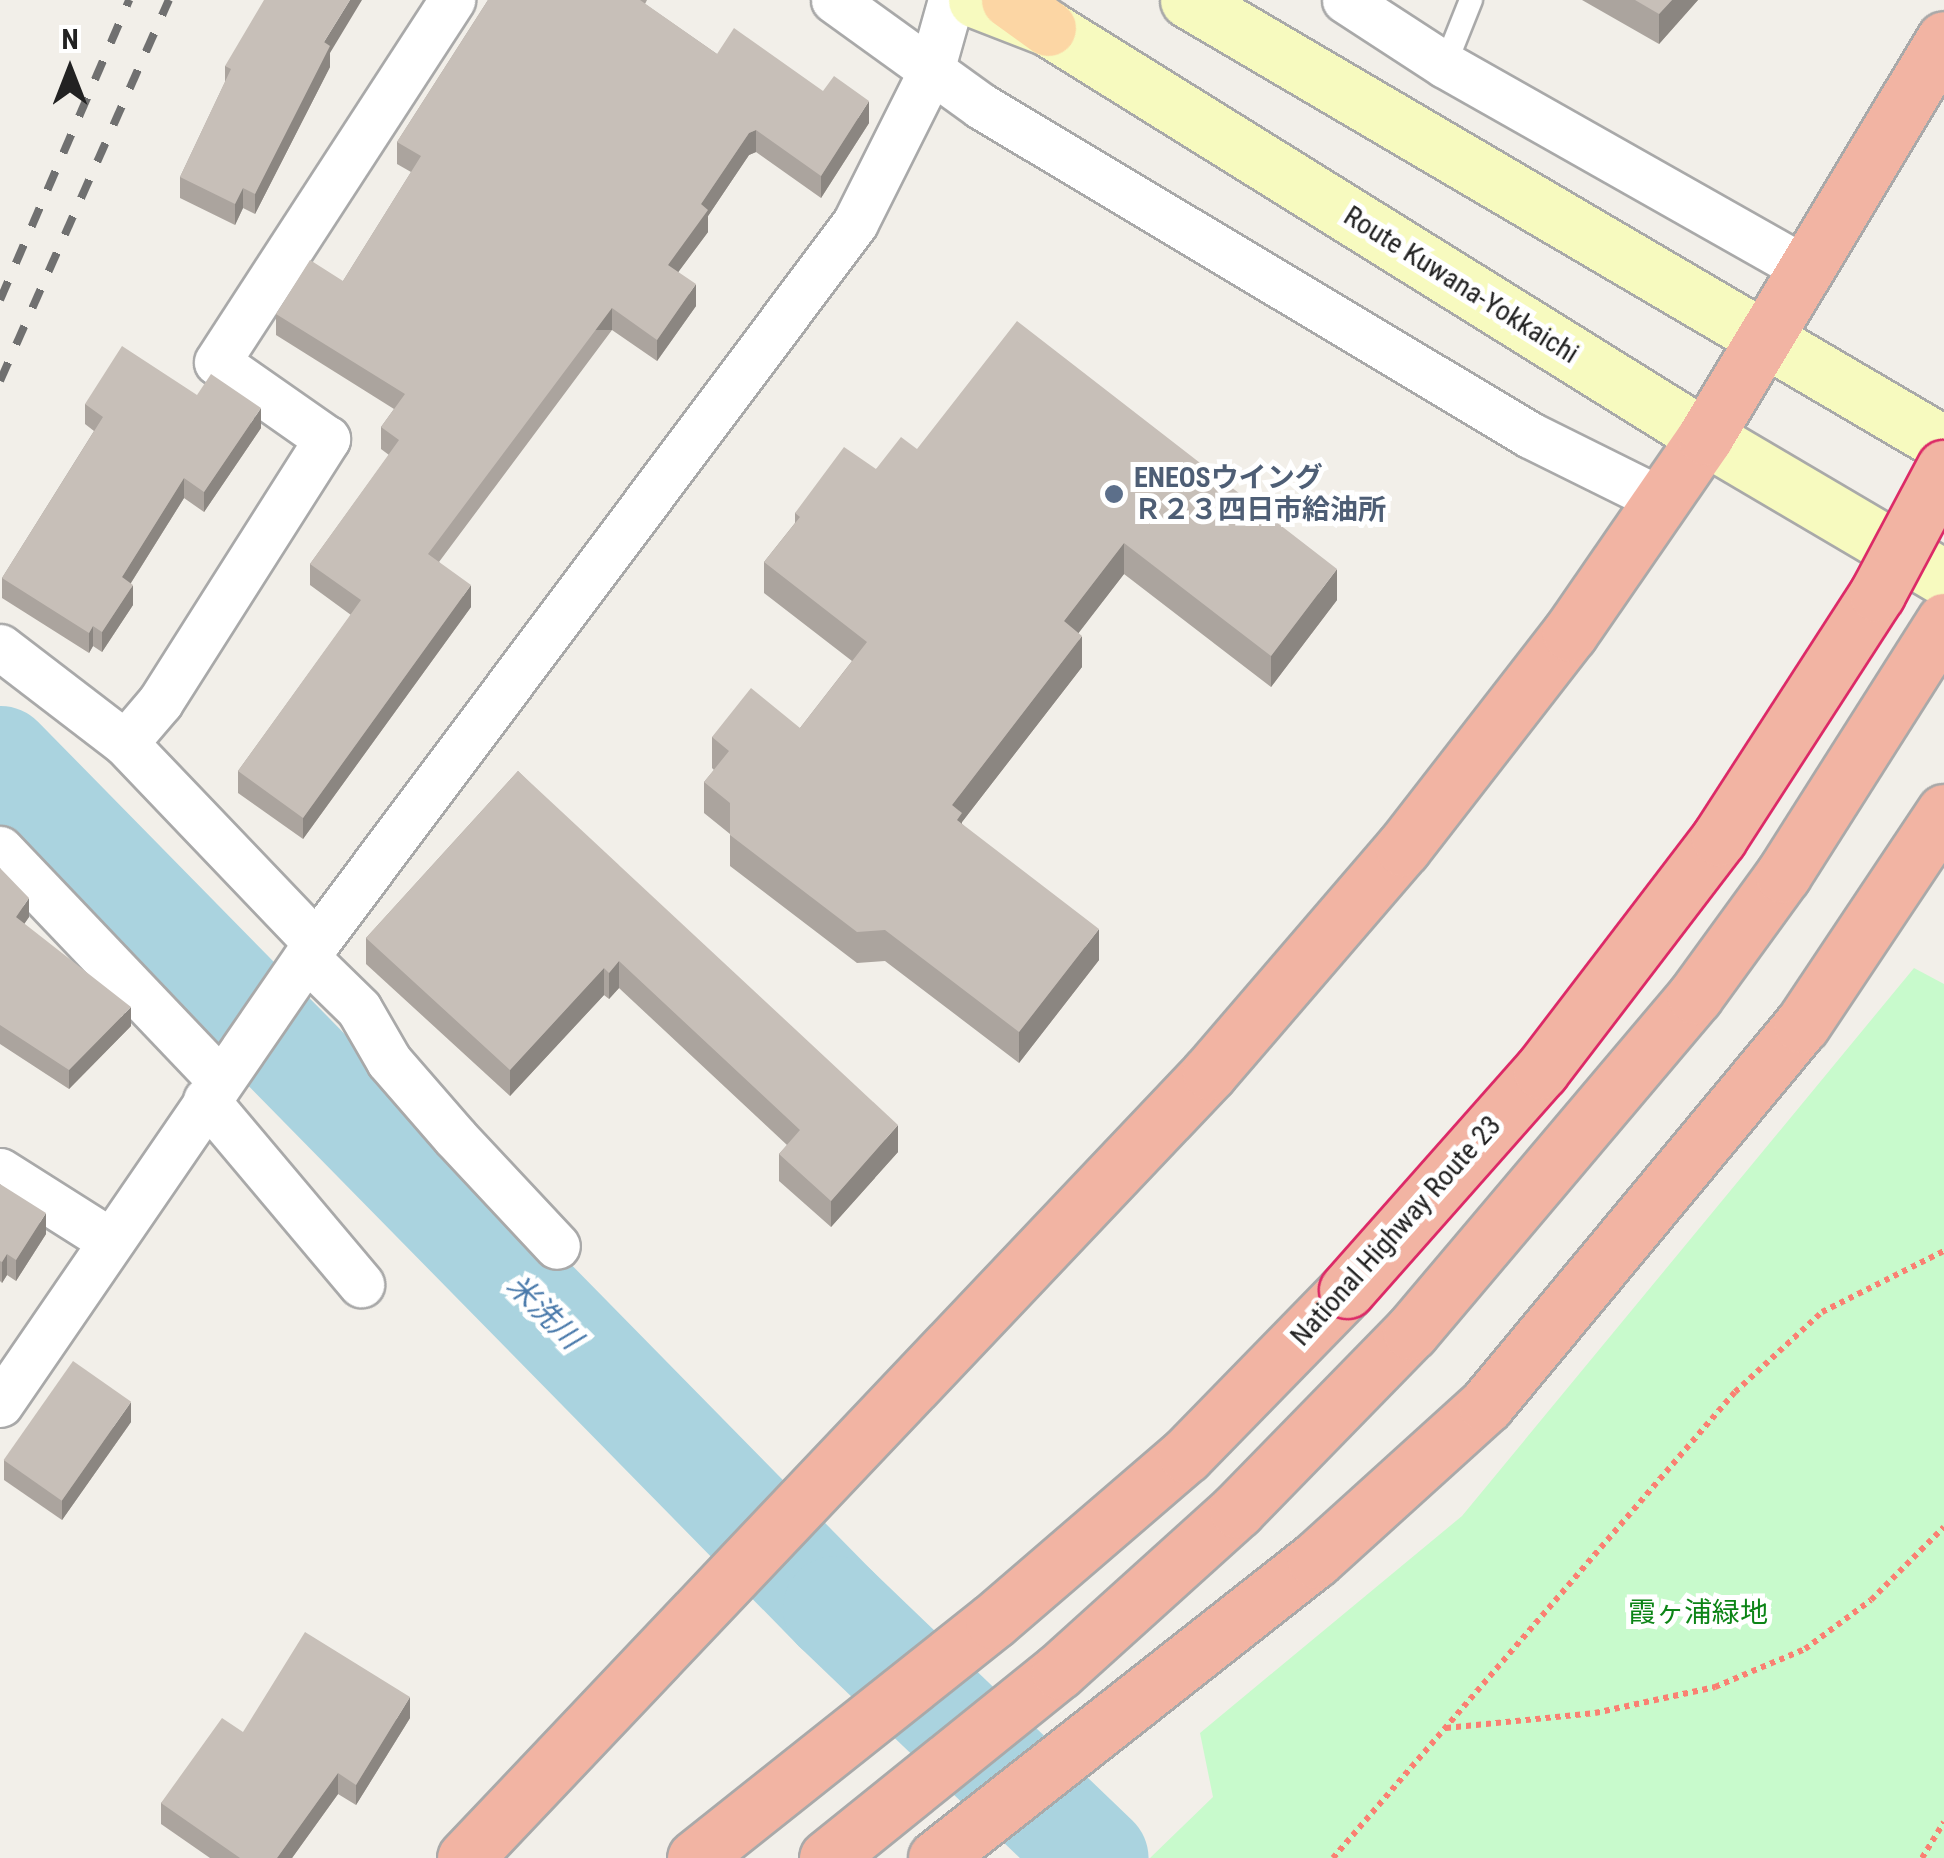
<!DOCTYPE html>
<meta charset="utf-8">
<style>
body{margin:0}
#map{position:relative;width:1944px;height:1858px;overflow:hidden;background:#f2efe9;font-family:"Roboto Condensed","Noto Sans JP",sans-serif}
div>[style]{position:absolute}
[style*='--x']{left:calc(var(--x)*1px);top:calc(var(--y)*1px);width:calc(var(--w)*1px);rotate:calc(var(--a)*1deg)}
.park>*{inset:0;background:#c8facc}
.river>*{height:105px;margin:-52.5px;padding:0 52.5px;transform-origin:52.5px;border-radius:52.5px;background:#aad3df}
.path>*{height:6px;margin-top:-3px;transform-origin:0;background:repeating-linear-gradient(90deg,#fa8072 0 5px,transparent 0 10px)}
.roads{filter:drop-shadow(2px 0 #a9a9a9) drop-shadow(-2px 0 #a9a9a9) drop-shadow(0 2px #a9a9a9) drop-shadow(0 -2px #a9a9a9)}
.service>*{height:22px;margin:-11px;padding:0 11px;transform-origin:11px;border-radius:11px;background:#fff}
.minor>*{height:45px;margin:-22.5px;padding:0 22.5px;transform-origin:22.5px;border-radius:22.5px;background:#fff}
.secondary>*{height:55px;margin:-27.5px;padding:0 27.5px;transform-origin:27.5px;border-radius:27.5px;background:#f7fabf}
.primary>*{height:55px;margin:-27.5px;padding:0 27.5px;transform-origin:27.5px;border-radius:27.5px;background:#fcd6a4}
.trunk>*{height:55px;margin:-27.5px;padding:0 27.5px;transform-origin:27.5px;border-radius:27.5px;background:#f2b4a3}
.rail>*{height:8px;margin-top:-4px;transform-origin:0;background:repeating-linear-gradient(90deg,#707070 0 20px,transparent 0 40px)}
.bridges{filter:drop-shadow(2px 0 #dc2a67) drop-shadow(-2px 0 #dc2a67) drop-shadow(0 2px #dc2a67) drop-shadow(0 -2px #dc2a67)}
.trunk-bridge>*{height:55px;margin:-27.5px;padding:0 27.5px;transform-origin:27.5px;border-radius:27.5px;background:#f2b4a3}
.wall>*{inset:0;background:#aba49e}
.shaded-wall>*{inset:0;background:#8b8681;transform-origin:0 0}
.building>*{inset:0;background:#c7bfb8;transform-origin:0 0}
.dots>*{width:28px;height:28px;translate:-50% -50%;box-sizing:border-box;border:5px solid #fff;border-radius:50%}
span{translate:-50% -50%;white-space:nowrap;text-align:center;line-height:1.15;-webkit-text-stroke:10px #fff;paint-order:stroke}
.street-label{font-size:28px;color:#222}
.service-label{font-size:28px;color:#4e5e75;font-weight:700}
.left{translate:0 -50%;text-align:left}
.park-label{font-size:28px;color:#0c8416}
.water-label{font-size:30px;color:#4a7aab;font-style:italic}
.north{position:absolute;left:20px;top:20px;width:100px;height:100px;-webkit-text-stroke:8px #fff;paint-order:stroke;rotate:0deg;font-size:28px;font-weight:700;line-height:40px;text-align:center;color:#222}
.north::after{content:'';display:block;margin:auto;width:35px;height:45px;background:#222;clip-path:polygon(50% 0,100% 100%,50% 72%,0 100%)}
</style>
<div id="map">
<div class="park">
<div style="clip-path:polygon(1914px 968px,1944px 984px,1944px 1858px,1150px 1858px,1213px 1797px,1200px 1733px,1462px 1516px)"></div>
</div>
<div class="river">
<div style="--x:0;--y:758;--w:1192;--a:45.51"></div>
<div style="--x:835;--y:1608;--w:361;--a:43.8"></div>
</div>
<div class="path">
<div style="--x:1446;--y:1728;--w:150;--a:-5.7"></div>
<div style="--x:1595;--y:1713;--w:123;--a:-12.2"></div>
<div style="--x:1715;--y:1687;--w:98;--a:-22.9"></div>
<div style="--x:1805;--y:1649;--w:82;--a:-36.6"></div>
<div style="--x:1871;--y:1600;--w:103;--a:-45"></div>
<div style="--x:1333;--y:1858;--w:615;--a:-49.22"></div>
<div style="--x:1735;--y:1392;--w:118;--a:-42.6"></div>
<div style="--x:1822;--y:1312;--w:136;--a:-26.6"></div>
<div style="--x:1922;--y:1858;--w:42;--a:-58.6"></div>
</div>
<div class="roads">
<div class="service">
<div style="--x:1445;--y:65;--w:70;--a:-68.2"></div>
</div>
<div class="minor">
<div style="--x:834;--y:0;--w:181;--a:35.8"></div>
<div style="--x:981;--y:106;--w:640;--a:30.93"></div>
<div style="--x:1530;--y:435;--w:146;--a:26.4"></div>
<div style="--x:1345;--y:0;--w:119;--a:33"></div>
<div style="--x:1445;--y:65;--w:418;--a:29.5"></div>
<div style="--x:0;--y:647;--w:158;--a:37.5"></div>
<div style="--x:125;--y:743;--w:277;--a:46.3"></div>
<div style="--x:125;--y:743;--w:54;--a:-49.5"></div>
<div style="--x:160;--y:702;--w:312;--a:-57.6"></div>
<div style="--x:327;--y:439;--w:134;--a:-145"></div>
<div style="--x:217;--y:362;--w:432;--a:-57"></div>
<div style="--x:0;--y:849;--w:319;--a:46.4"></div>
<div style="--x:308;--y:959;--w:71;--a:44.4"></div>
<div style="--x:359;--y:1009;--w:60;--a:60"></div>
<div style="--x:389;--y:1061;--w:101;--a:49"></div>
<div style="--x:455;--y:1137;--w:149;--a:46.9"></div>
<div style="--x:206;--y:1100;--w:241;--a:49.9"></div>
<div style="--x:0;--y:1171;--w:129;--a:32.3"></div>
<div style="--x:0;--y:1404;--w:559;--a:-55.57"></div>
<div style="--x:316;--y:943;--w:899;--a:-53.18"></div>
<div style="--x:855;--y:223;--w:170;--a:-63.4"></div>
<div style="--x:931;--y:71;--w:74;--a:-74.3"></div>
</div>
<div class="secondary">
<div style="--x:976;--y:0;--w:77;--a:21.3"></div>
<div style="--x:1048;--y:28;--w:774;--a:31.9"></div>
<div style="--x:1705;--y:437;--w:277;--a:30.5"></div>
<div style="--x:1188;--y:0;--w:877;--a:30.43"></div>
</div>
<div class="primary">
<div style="--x:1009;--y:0;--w:48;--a:35.7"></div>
</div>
<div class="trunk">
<div style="--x:465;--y:1858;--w:1083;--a:-46.53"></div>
<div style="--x:1210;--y:1072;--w:296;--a:-49.3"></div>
<div style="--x:1403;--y:848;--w:272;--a:-52.2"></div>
<div style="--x:1570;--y:633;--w:238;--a:-55.4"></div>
<div style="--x:1705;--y:437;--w:464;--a:-59"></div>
<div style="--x:695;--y:1858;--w:381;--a:-38.5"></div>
<div style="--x:993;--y:1621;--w:255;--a:-40.7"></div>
<div style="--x:1186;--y:1455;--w:231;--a:-45.7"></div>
<div style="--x:827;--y:1858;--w:298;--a:-38.9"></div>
<div style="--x:1059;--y:1671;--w:240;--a:-42.1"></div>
<div style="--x:1237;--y:1510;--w:249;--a:-45.7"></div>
<div style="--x:1411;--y:1332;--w:440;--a:-49.8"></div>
<div style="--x:1695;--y:996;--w:150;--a:-54"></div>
<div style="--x:1783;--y:875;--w:301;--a:-57.6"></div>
<div style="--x:936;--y:1858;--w:482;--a:-38.2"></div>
<div style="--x:1315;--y:1560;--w:231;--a:-42.2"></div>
<div style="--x:1486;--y:1405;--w:494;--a:-50.3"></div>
<div style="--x:1802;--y:1025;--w:256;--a:-56.3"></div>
</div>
</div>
<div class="rail">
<div style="--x:0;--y:300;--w:327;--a:-66.7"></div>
<div style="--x:0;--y:381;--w:417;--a:-66.1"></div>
</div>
<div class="bridges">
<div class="trunk-bridge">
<div style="--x:1347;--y:1290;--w:293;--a:-48.5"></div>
<div style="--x:1541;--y:1071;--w:293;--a:-52.6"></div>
<div style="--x:1719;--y:838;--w:291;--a:-57.1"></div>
<div style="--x:1877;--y:594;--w:143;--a:-62"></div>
</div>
</div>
<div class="wall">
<div style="clip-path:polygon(488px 0,647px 0,645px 4px,717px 54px,869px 123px,821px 198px,756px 152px,749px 155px,708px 216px,708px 232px,678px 272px,696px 306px,657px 361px,612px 330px,439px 562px,471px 607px,303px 839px,238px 793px,238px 771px,351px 615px,310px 585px,310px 564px,389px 455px,381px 449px,381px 427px,394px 409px,276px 335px,276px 314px,343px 281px,411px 172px,397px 164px,397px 142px)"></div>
<div style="clip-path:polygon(1582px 0,1698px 0,1659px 44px)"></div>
<div style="clip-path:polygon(330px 53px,330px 67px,255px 214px,243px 208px,235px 225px,180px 198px,180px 177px,225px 82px,225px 66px)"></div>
<div style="clip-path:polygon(197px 395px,261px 428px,204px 512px,184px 498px,131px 583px,133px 605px,102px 652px,93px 646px,89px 653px,2px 598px,2px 578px,94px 431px,85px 424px,85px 404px)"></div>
<div style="clip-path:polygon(917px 449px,1337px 600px,1271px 687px,1124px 574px,1078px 633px,1082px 667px,962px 822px,962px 824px,1099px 960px,1019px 1063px,885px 961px,857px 963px,730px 866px,730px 834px,704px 813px,704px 782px,714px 770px,712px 768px,712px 737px,800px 728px,852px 661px,764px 593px,764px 562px,795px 523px,795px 513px,876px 469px)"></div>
<div style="clip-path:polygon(518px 771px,898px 1152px,831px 1227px,779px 1181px,779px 1154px,787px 1145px,619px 988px,609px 999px,604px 995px,510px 1096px,366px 964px,366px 938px)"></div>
<div style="clip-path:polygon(0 868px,29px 917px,24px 924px,131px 1026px,69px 1089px,0 1044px)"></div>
<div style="clip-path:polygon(0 1184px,46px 1234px,16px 1281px,7px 1275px,2px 1283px,0 1281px)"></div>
<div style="clip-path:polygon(131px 1422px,62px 1520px,4px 1480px,4px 1460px)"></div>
<div style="clip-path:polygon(410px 1718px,356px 1805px,338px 1794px,292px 1858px,210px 1858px,161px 1824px,161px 1803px,243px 1732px)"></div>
</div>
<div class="shaded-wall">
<div style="clip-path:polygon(350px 0,362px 0,330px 53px,330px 67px,255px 214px,255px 194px,324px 42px)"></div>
<div style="clip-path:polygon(1672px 0,1698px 0,1659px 44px,1659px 14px)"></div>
<div style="clip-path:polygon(869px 101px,869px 123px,821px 198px,821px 176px)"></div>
<div style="clip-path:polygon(756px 130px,756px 152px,749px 155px,708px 216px,708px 232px,668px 286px,668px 265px,701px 204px,749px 133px)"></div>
<div style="clip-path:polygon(243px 188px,243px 208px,235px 225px,235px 204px)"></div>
<div style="clip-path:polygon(696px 284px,696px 306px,657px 361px,657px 340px)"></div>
<div style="left:612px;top:308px;width:22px;height:307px;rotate:90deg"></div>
<div style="clip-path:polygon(261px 408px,261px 428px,204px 512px,204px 492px)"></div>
<div style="clip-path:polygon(184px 478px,184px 498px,122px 597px,122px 577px)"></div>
<div style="clip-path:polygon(1124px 543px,1124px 574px,1064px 652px,1064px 621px)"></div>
<div style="clip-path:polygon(1337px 569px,1337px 600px,1271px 687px,1271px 656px)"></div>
<div style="clip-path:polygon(133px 585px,133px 605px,102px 652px,102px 632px)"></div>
<div style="clip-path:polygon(471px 585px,471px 607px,303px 839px,303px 818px)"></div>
<div style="clip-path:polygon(93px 626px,93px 646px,89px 653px,89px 633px)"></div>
<div style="clip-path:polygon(1082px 636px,1082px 667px,962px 822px,962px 844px,952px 805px)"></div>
<div style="clip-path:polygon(29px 898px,29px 917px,16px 936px,16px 917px)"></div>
<div style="clip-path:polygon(1099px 929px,1099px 960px,1019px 1063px,1019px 1032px)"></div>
<div style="clip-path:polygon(619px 961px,619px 988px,609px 999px,609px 973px)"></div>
<div style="clip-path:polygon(604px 968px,604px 995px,510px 1096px,510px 1070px)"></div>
<div style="clip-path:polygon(131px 1007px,131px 1026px,69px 1089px,69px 1070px)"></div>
<div style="clip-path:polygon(898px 1125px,898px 1152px,831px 1227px,831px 1201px)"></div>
<div style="clip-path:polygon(46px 1213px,46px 1234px,16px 1281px,16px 1260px)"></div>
<div style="clip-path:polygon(7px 1254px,7px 1275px,2px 1283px,2px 1262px)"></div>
<div style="clip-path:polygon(131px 1402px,131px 1422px,62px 1520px,62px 1500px)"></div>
<div style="clip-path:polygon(410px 1697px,410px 1718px,356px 1805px,356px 1785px)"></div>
<div style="clip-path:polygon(338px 1773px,338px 1794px,292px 1858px,277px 1858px)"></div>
</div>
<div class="building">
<div style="clip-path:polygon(264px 0,350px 0,324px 42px,330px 46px,255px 194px,243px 188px,235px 204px,180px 177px,231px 69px,225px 66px)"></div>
<div style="clip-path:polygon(488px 0,640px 0,717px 54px,734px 28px,823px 91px,834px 76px,869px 101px,821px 176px,756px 130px,749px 133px,701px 204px,708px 210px,668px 265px,696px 284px,657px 340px,612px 308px,428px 554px,471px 585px,303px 818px,238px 771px,361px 600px,310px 564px,399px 440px,381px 427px,405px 394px,276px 314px,310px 260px,343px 281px,421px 156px,397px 142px)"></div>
<div style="clip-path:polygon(1635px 0,1672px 0,1659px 14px)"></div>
<div style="clip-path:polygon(1017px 321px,1337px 569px,1271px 656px,1124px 543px,1064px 621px,1082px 636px,952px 805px,962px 813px,957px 820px,1099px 929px,1019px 1032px,885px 930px,857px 932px,730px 835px,730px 803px,704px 782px,729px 751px,712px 737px,751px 688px,800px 728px,867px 642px,764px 562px,800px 517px,795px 513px,844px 447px,876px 469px,901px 437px,917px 449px)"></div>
<div style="clip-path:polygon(122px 346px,197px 395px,211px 374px,261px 408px,204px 492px,184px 478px,122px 577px,133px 585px,102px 632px,93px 626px,89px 633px,2px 578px,103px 417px,85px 404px)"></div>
<div style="clip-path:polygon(518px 771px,898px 1125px,831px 1201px,779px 1154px,800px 1130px,619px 961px,609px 973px,604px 968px,510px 1070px,366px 938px)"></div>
<div style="clip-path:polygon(0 868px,29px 898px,16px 917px,131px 1007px,69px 1070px,0 1025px)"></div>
<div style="clip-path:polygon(0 1184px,46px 1213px,16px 1260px,7px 1254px,2px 1262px,0 1261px)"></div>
<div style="left:73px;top:1361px;width:71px;height:121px;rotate:35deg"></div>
<div style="clip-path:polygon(305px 1632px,410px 1697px,356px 1785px,338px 1773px,277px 1858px,240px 1858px,161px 1803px,222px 1718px,243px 1732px)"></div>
</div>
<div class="dots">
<div style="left:1114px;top:494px;background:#5c6f8a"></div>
</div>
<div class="street-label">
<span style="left:1461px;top:285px;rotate:32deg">Route Kuwana-Yokkaichi</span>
<span style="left:1396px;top:1231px;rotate:-48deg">National Highway Route 23</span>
</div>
<div class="service-label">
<span class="left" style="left:1134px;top:494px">ENEOSウイング<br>Ｒ２３四日市給油所</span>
</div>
<div class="park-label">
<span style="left:1698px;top:1613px">霞ヶ浦緑地</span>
</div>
<div class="water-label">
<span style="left:544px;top:1312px;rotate:45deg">米洗川</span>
</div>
<div class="north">N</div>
</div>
